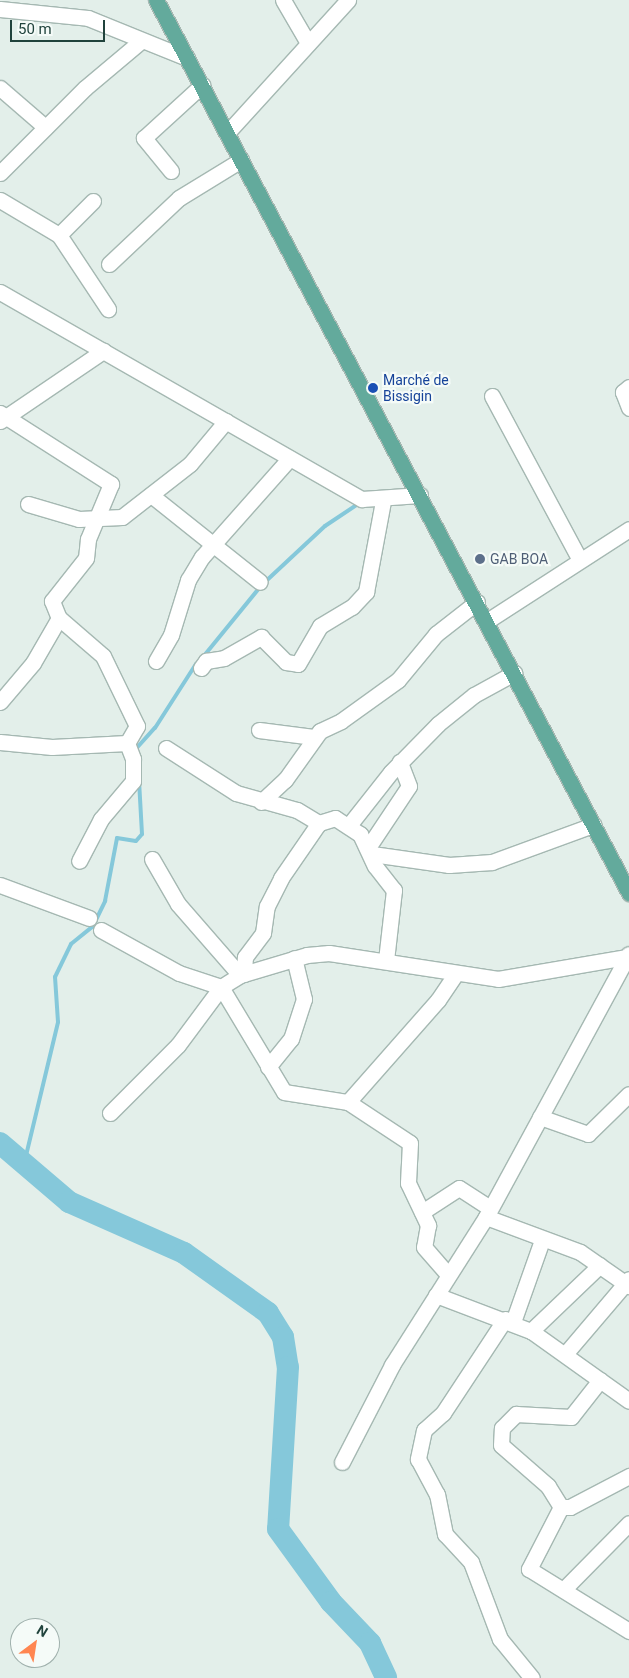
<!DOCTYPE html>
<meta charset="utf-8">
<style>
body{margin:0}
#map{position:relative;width:629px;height:1678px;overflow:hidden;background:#e3efea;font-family:Roboto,sans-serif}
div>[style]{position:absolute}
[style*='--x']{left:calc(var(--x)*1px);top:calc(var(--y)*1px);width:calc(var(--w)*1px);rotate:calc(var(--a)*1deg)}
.stream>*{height:4px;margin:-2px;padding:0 2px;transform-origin:2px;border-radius:2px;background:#85c8da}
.river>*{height:22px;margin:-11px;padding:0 11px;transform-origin:11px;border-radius:11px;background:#85c8da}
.roads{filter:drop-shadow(1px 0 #a5b8b2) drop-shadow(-1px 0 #a5b8b2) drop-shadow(0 1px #a5b8b2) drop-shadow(0 -1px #a5b8b2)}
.minor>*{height:15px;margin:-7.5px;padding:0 7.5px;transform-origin:7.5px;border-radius:7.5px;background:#fff}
.major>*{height:15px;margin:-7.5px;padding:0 7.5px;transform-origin:7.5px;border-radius:7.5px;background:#63aa9c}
.dots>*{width:14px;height:14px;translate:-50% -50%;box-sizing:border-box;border:2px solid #f5fbf8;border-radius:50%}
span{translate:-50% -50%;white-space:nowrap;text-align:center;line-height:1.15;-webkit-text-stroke:4.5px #f5fbf8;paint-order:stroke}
.transit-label{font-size:14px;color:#164399}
.left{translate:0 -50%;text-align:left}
.service-label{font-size:14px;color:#4e5e75}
.north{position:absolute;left:10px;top:1618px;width:50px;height:50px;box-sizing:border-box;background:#f5fbf8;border:1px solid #a0b1ad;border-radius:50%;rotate:31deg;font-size:14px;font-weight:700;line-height:20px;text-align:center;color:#20433c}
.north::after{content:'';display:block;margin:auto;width:18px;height:22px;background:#ff8651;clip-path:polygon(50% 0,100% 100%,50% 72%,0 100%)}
.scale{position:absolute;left:10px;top:20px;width:95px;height:22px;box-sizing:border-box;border:2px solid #20433c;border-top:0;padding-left:6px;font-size:15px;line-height:18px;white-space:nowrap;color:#20433c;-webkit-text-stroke:4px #f5fbf8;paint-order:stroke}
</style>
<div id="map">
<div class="stream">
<div style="--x:265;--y:582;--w:82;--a:-43"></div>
<div style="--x:325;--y:526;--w:43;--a:-33.7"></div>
<div style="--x:203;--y:657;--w:90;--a:-50.8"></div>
<div style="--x:134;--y:751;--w:31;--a:-48"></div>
<div style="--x:155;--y:728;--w:76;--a:-57.4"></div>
<div style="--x:24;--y:1164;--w:146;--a:-76.5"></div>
<div style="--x:58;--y:1022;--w:45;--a:-93.8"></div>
<div style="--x:55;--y:977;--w:37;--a:-64"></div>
<div style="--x:71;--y:944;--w:28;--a:-39"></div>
<div style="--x:93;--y:926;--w:28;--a:-64"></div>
<div style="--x:105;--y:901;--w:64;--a:-79.2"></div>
<div style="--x:117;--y:838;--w:19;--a:9"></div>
<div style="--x:136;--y:841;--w:9;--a:-49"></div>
<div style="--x:142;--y:834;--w:53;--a:-93.2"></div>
</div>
<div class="river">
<div style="--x:0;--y:1143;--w:91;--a:40.5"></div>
<div style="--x:69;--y:1202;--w:126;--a:23.9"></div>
<div style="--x:184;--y:1253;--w:103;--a:35.5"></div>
<div style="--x:268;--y:1313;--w:28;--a:58"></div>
<div style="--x:283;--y:1337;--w:30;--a:81"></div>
<div style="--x:288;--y:1367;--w:162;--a:93.5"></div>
<div style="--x:278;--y:1529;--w:90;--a:54"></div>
<div style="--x:331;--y:1602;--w:57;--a:46.4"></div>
<div style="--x:370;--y:1643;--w:38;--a:65"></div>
</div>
<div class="roads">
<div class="minor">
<div style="--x:283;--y:0;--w:50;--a:59.8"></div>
<div style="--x:0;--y:9;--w:88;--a:5.8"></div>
<div style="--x:88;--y:18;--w:107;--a:22"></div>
<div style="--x:0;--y:88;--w:60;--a:40.9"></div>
<div style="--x:227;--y:133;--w:180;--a:-47.7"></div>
<div style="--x:171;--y:171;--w:43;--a:-129.3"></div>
<div style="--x:144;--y:138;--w:79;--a:-42.4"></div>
<div style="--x:0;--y:173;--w:120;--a:-45"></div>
<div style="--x:85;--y:88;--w:73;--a:-40"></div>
<div style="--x:0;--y:200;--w:69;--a:30.7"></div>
<div style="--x:59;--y:235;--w:89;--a:56.5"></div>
<div style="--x:59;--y:235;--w:48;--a:-45"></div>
<div style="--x:109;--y:264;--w:96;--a:-43.3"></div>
<div style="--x:179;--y:198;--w:73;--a:-31.5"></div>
<div style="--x:0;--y:292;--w:417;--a:29.8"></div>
<div style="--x:362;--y:499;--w:58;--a:-3.9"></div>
<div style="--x:629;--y:387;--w:8;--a:140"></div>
<div style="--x:623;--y:392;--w:17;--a:69"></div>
<div style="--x:492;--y:396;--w:186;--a:61.8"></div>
<div style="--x:0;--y:413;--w:132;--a:32.6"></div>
<div style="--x:111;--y:484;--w:60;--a:112.7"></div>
<div style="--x:88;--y:539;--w:19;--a:96"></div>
<div style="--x:86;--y:558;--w:55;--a:128.3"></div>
<div style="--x:52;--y:601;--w:18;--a:68"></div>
<div style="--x:59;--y:618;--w:58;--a:40.8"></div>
<div style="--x:103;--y:656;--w:78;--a:64.1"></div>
<div style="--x:137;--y:726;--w:20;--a:120"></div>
<div style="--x:127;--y:743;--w:17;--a:69"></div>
<div style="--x:133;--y:759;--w:22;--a:90"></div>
<div style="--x:133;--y:781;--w:50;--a:130.1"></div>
<div style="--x:101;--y:819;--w:47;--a:117.6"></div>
<div style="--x:0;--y:421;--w:125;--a:-34.2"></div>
<div style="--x:151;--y:495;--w:139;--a:38.6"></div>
<div style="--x:28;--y:504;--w:53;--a:16.4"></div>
<div style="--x:79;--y:519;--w:43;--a:-2.7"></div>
<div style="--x:122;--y:517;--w:86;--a:-37.9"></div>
<div style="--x:190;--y:464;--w:56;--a:-50.1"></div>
<div style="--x:487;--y:621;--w:169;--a:-32.9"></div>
<div style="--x:156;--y:661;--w:30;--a:-60"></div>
<div style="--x:171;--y:635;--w:58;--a:-72.8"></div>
<div style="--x:188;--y:580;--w:27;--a:-59"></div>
<div style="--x:202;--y:557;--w:132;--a:-48.4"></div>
<div style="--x:201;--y:668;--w:9;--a:-54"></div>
<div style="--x:206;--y:661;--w:18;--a:-9"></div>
<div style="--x:224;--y:658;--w:43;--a:-29.6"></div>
<div style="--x:261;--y:637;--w:35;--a:45"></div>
<div style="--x:286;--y:662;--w:12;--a:9"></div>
<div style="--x:298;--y:664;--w:44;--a:-59.9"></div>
<div style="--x:320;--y:626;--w:37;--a:-31"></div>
<div style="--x:352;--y:607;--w:21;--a:-47"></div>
<div style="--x:366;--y:592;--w:93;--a:-79.4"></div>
<div style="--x:0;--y:702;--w:51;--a:-49.8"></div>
<div style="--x:33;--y:663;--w:52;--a:-60"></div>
<div style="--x:259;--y:730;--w:55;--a:7.3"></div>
<div style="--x:0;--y:742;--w:52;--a:5.5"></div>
<div style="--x:52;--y:747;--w:75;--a:-3.1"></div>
<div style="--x:166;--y:748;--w:83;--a:32.7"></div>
<div style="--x:236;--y:793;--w:63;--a:15.6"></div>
<div style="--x:297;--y:810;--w:26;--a:31"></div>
<div style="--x:261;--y:802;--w:33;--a:-43"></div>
<div style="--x:285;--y:780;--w:60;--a:-54.5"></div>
<div style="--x:320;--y:731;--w:23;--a:-25"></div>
<div style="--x:341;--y:721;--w:70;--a:-35.7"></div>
<div style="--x:398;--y:680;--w:60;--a:-50.4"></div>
<div style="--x:436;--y:634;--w:52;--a:-38"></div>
<div style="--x:350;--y:824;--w:66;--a:-51.7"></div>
<div style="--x:391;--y:772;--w:67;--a:-45.6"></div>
<div style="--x:438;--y:724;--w:46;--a:-38.9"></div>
<div style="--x:474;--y:695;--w:46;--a:-28.8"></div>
<div style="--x:369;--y:846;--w:72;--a:-56.3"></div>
<div style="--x:409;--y:786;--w:26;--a:-111"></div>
<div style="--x:372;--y:854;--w:78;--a:8.1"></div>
<div style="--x:449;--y:865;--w:43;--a:-4"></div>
<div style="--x:492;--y:862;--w:108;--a:-20.1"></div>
<div style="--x:152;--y:859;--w:52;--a:60"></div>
<div style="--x:178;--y:904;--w:94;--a:48.9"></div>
<div style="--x:0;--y:885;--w:95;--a:20.3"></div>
<div style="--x:101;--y:930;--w:89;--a:28.9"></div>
<div style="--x:179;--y:973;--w:44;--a:18.4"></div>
<div style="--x:221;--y:987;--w:122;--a:59"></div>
<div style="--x:284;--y:1092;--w:65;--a:8.9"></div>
<div style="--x:348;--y:1102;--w:74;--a:33.5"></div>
<div style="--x:410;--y:1143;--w:40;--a:92.9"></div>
<div style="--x:408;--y:1183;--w:47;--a:64.5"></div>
<div style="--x:428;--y:1225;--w:22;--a:100"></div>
<div style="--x:424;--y:1247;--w:37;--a:49"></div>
<div style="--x:244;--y:974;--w:17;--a:-87"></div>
<div style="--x:245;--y:957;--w:30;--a:-53"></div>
<div style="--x:263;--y:933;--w:27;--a:-82"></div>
<div style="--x:267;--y:906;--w:31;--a:-63"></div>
<div style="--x:281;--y:878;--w:67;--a:-55.4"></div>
<div style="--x:319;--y:823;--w:17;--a:-17"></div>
<div style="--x:335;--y:818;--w:30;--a:33"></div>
<div style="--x:360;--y:834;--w:35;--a:65"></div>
<div style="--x:375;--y:866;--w:31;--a:52"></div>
<div style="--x:394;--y:890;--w:70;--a:96.5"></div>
<div style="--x:268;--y:1067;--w:36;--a:-51"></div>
<div style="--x:291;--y:1039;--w:42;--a:-72"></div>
<div style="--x:304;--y:999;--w:42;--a:-103.7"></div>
<div style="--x:348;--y:1102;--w:136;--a:-48.6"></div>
<div style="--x:438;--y:1000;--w:32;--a:-56"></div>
<div style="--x:110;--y:1113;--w:96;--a:-45"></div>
<div style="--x:178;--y:1045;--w:72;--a:-53.4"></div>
<div style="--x:221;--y:987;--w:22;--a:-32"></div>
<div style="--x:240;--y:975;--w:70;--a:-16.6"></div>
<div style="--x:307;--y:955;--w:22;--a:-5"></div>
<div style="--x:329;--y:953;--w:171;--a:8.7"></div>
<div style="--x:498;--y:979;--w:131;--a:-9.7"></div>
<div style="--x:540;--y:1117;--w:51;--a:19.5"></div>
<div style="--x:588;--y:1134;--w:57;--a:-44.3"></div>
<div style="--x:422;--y:1212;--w:44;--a:-33"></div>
<div style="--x:459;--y:1188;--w:37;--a:33"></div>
<div style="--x:486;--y:1217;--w:100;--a:20.4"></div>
<div style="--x:580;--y:1252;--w:60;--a:34.8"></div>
<div style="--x:436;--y:1295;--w:102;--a:20.8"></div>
<div style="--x:531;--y:1331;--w:120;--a:35.5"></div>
<div style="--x:505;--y:1319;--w:113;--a:123.4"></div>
<div style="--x:443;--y:1413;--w:25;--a:138"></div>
<div style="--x:424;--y:1430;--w:30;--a:102"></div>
<div style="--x:418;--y:1459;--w:40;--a:62"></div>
<div style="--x:437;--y:1494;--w:41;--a:78.7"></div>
<div style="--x:445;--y:1534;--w:38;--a:47"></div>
<div style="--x:471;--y:1562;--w:82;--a:69.4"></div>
<div style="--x:500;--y:1639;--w:50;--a:50.6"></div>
<div style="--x:513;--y:1322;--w:87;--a:-70.5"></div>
<div style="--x:531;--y:1331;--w:95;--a:-43.7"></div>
<div style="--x:566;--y:1353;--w:97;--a:-49.6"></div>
<div style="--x:342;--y:1462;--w:109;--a:-62.7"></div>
<div style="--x:392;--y:1365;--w:175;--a:-57.6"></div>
<div style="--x:486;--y:1217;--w:299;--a:-61.5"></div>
<div style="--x:561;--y:1507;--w:25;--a:-122"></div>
<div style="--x:548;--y:1486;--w:62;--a:-138.9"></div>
<div style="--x:501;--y:1445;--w:17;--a:-87"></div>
<div style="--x:502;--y:1428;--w:20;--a:-45"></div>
<div style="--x:516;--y:1414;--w:55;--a:3.1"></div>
<div style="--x:571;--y:1417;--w:47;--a:-51.9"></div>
<div style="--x:561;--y:1507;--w:70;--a:117.3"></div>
<div style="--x:529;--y:1569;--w:118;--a:31.8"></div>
<div style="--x:561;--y:1507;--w:9;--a:0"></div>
<div style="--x:570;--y:1507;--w:67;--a:-27.7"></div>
<div style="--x:565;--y:1588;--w:91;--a:-45.4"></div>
</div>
<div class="major">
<div style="--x:156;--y:0;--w:1011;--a:62.09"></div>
</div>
</div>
<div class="dots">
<div style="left:373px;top:388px;background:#1a4fb4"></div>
<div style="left:480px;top:559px;background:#5c6f8a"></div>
</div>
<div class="transit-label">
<span class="left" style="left:383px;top:388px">Marché de<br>Bissigin</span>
</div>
<div class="service-label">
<span class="left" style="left:490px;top:559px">GAB BOA</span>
</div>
<div class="north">N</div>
<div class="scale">50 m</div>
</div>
